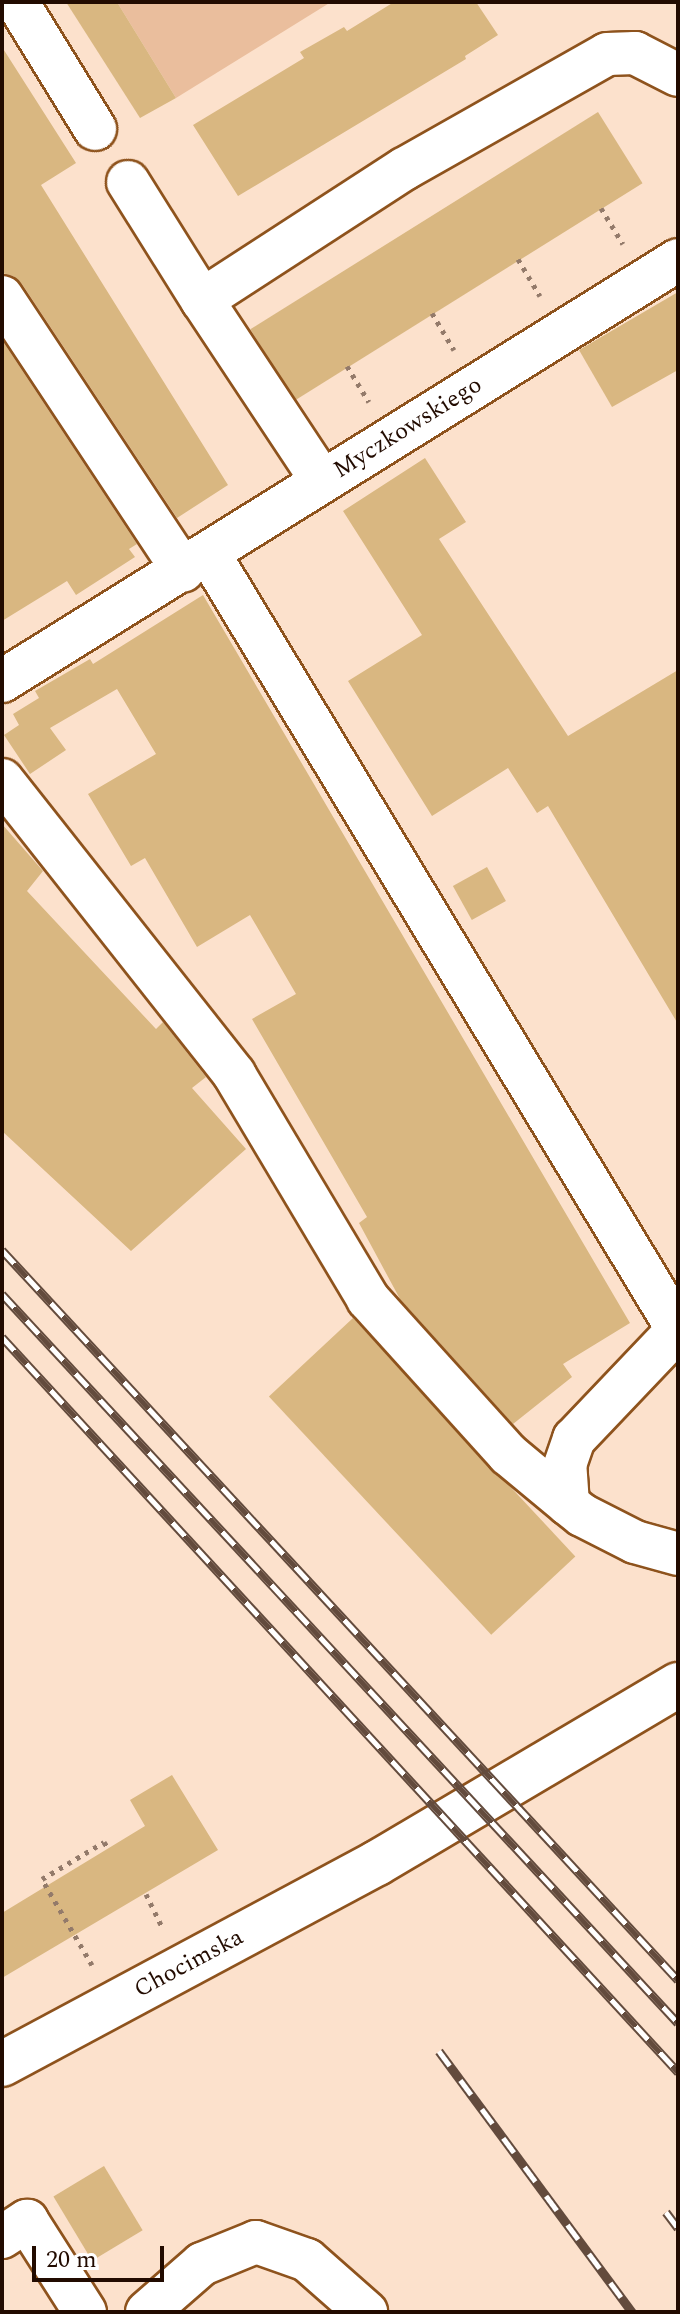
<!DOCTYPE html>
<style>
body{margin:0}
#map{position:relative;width:680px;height:2314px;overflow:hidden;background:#fce1cc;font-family:Spectral,serif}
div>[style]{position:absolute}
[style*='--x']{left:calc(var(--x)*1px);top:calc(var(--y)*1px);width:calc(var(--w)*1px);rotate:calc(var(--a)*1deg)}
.green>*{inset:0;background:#eabe9d}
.building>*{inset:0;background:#d9b781;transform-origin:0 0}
.path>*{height:5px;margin-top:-2.5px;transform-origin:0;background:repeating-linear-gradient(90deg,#937a6a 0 4px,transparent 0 10px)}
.roads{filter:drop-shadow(2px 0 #8e531d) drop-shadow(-2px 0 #8e531d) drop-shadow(0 2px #8e531d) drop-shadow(0 -2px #8e531d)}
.minor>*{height:42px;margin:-21px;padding:0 21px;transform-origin:21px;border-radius:21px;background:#fff}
.major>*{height:44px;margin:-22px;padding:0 22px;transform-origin:22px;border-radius:22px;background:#fff}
.rail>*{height:9px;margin-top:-4.5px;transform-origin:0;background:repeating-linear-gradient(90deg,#fff 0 18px,#634b3d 0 36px);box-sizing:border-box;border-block:2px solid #634b3d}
span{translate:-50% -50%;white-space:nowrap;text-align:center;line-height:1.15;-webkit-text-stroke:7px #fff;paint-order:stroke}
.street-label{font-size:24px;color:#220b00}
.frame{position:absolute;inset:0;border:4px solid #220b00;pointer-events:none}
.scale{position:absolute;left:32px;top:2246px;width:132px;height:36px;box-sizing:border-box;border:4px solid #220b00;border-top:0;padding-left:10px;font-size:24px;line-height:28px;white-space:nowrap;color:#220b00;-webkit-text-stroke:6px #fff;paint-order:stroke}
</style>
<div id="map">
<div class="green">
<div style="clip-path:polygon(117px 2px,331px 2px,176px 98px)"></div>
</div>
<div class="building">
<div style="clip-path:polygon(66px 2px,117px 2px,176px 98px,140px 118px)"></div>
<div style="clip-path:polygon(394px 2px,476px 2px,498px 35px,465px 56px,466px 59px,238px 196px,193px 125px,304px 58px,300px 52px,344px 27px,347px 31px)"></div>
<div style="clip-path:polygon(2px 47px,76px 163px,41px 185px,228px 485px,177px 518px,22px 284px,13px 276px,2px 273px)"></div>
<div style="left:598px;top:112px;width:84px;height:410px;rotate:58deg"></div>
<div style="clip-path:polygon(678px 292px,678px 370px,612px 407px,579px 350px)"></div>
<div style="clip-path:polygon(2px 340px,137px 544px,129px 549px,135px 557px,76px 595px,67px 581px,2px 621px)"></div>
<div style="clip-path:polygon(425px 458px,466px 522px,439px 539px,568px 736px,678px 670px,678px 1024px,548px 806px,537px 813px,508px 768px,432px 816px,348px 681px,422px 635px,343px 511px)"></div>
<div style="clip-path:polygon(203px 595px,630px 1323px,563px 1364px,572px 1377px,513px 1424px,400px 1299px,359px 1223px,367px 1217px,252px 1019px,296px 994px,250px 915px,197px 947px,145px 858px,131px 866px,88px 794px,156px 754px,117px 689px,50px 728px,66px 750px,30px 774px,4px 735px,19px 725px,13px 714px,39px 698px,35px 691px,90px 659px,93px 664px)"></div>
<div style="clip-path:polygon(2px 824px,43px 871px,27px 891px,156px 1029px,163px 1022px,206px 1077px,192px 1088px,246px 1149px,131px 1251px,2px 1131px)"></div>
<div style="left:487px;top:867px;width:39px;height:39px;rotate:61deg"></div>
<div style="left:353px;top:1318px;width:326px;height:115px;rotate:47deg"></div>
<div style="clip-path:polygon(172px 1775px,218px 1850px,2px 1978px,2px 1913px,145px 1826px,130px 1800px)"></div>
<div style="left:104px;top:2166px;width:75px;height:59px;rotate:59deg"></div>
</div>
<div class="path">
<div style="--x:601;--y:208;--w:42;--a:58.6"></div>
<div style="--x:518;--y:259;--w:43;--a:59.3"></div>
<div style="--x:432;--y:313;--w:43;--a:59.3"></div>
<div style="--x:347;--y:366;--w:42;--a:58.6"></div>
<div style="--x:146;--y:1894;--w:39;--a:64"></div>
<div style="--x:92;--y:1965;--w:99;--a:-120.2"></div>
<div style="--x:42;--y:1879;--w:72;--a:-30.8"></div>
<div style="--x:104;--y:1842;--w:7;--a:56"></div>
</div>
<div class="roads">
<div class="minor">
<div style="--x:17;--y:2;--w:149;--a:58.4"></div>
<div style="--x:128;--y:182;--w:139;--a:57.9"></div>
<div style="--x:2;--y:297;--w:328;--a:56.5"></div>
<div style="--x:322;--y:481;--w:217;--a:-123.5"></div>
<div style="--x:202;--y:300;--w:241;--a:-33"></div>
<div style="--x:404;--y:169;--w:233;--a:-29.5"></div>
<div style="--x:607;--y:54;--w:28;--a:-2"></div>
<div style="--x:635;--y:53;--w:48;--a:27.1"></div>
<div style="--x:209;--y:554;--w:907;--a:58.85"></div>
<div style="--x:2;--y:681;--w:796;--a:-31.91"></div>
<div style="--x:2;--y:780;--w:375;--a:51.7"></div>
<div style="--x:234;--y:1074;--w:262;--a:59.2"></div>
<div style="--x:368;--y:1299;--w:209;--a:47.9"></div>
<div style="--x:508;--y:1454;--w:78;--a:39.8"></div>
<div style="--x:568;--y:1504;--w:18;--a:38"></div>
<div style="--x:582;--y:1515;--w:59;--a:27"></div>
<div style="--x:635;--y:1542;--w:45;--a:15.6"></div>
<div style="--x:568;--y:1504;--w:39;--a:-94"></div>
<div style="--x:565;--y:1465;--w:28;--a:-71"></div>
<div style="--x:574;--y:1439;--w:149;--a:-46.4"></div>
<div style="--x:2;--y:2237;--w:30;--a:-33"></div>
<div style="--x:27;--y:2221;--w:108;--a:57.5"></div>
<div style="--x:147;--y:2312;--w:73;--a:-41.1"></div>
<div style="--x:202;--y:2264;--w:58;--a:-22.2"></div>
<div style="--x:256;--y:2242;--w:54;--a:19.4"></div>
<div style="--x:307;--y:2260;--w:79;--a:41.4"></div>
</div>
<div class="major">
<div style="--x:2;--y:2064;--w:425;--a:-28.2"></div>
<div style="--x:377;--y:1863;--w:350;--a:-30.6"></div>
</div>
</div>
<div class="rail">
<div style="--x:2;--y:1250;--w:995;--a:47.2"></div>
<div style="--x:2;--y:1294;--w:994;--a:47.16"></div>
<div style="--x:2;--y:1337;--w:999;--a:47.39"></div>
<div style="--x:439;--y:2051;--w:325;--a:53.5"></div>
<div style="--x:666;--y:2212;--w:20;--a:53"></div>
</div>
<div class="street-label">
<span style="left:408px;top:428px;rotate:-32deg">Myczkowskiego</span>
<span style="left:189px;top:1964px;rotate:-28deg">Chocimska</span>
</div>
<div class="frame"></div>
<div class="scale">20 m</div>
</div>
